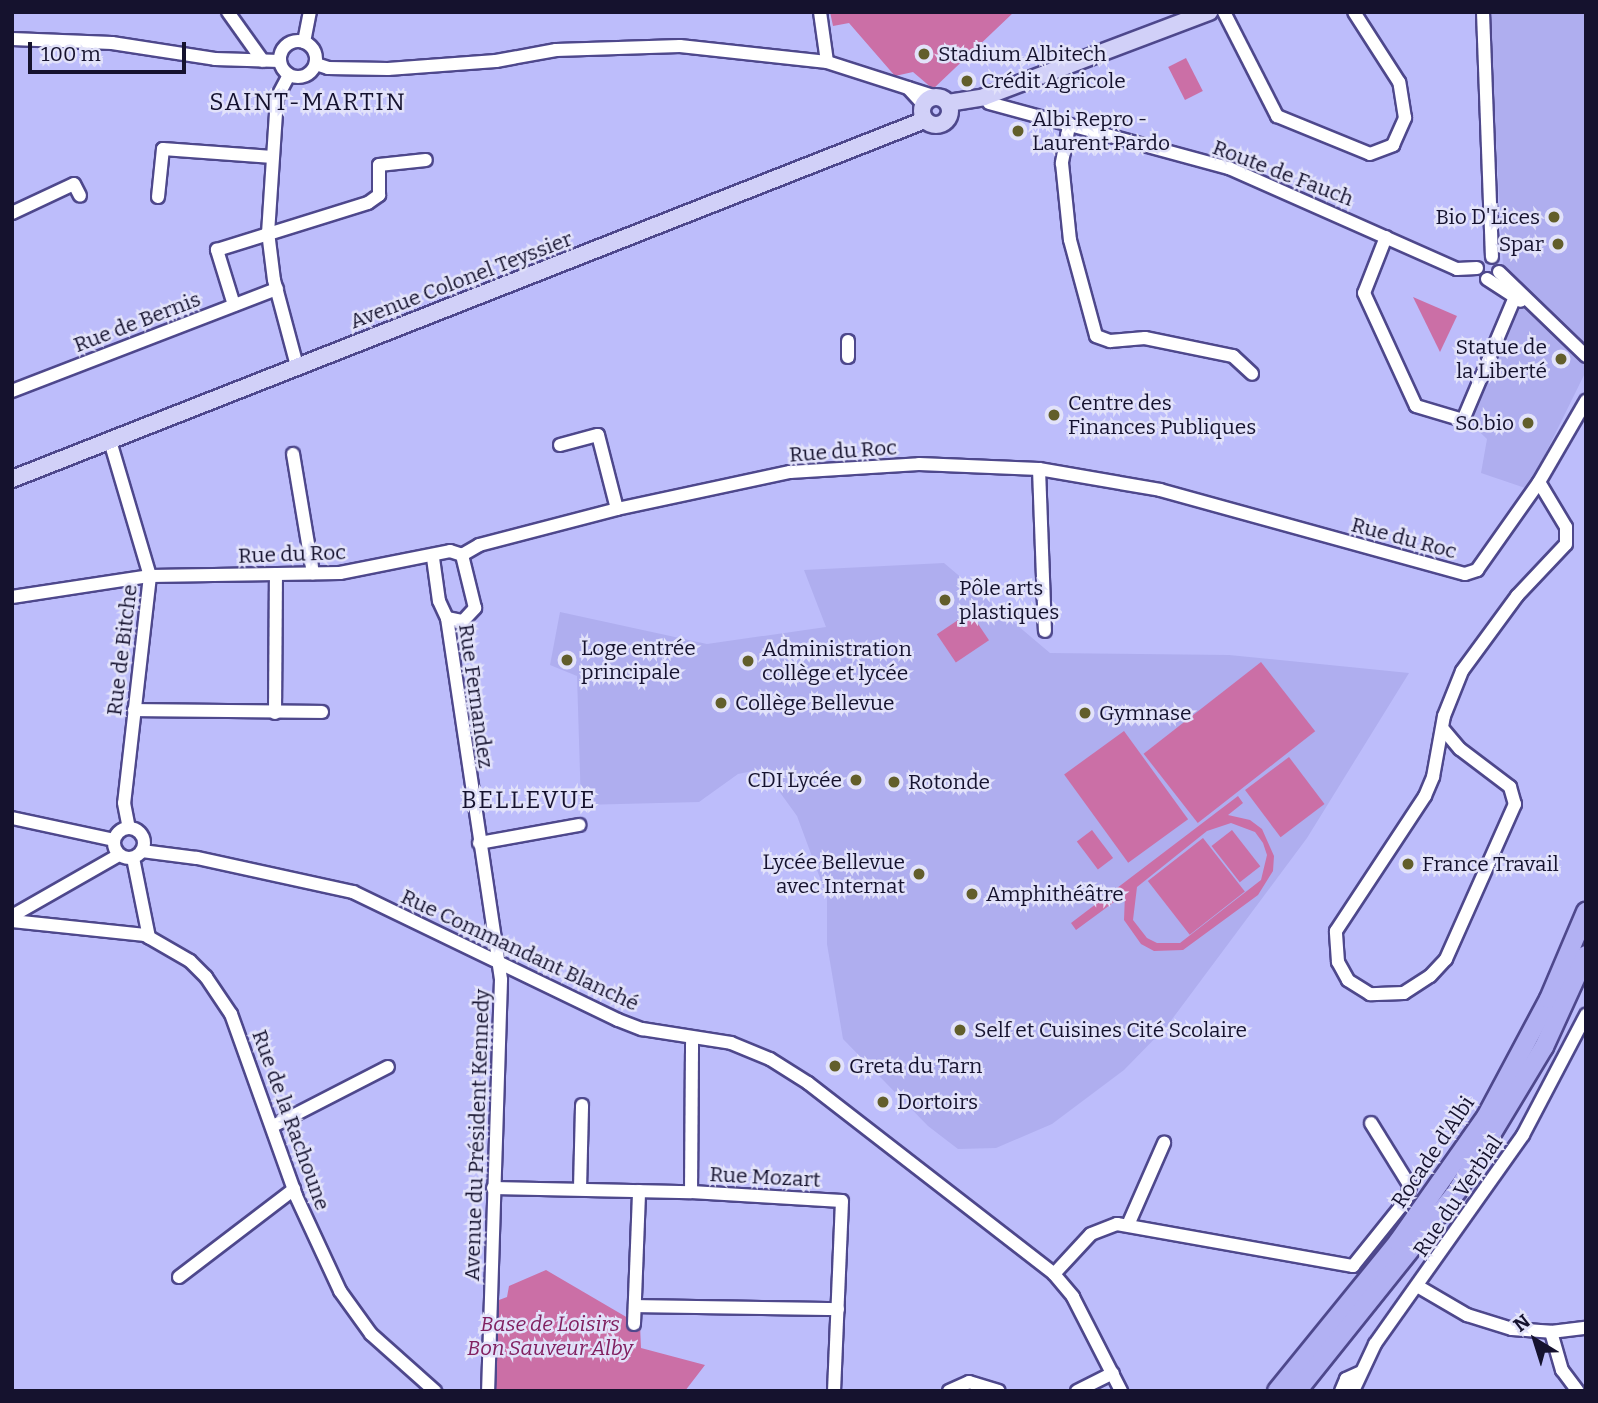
<!DOCTYPE html>
<meta charset="utf-8">
<style>
body{margin:0}
#map{position:relative;width:1598px;height:1403px;overflow:hidden;background:#bdbdfb;font-family:Bitter,serif}
div>[style]{position:absolute}
[style*='--x']{left:calc(var(--x)*1px);top:calc(var(--y)*1px);width:calc(var(--w)*1px);rotate:calc(var(--a)*1deg)}
.built>*{inset:0;background:#afaeef}
.green>*{inset:0;background:#cb6fa6;transform-origin:0 0}
.roads{filter:drop-shadow(2px 0 #4e488c) drop-shadow(-2px 0 #4e488c) drop-shadow(0 2px #4e488c) drop-shadow(0 -2px #4e488c)}
.minor>*{height:12px;margin:-6px;padding:0 6px;transform-origin:6px;border-radius:6px;background:#fff}
.minor>.ring{margin:-6px;padding:0;box-sizing:content-box;background:none;border:12px solid #fff;border-radius:50%}
.major>*{height:16px;margin:-8px;padding:0 8px;transform-origin:8px;border-radius:8px;background:#d1d0f8}
.major>.ring{margin:-8px;padding:0;box-sizing:content-box;background:none;border:16px solid #d1d0f8;border-radius:50%}
.highway>*{height:18px;margin:-9px;padding:0 9px;transform-origin:9px;border-radius:9px;background:#b2b1f3}
.dots>*{width:19px;height:19px;translate:-50% -50%;box-sizing:border-box;border:4px solid #e2e2fa;border-radius:50%}
span{translate:-50% -50%;white-space:nowrap;text-align:center;line-height:1.15;-webkit-text-stroke:5px #e2e2fa;paint-order:stroke}
.poi-label{font-size:21px;color:#15122e}
.left{translate:0 -50%;text-align:left}
.right{translate:-100% -50%;text-align:right}
.street-label{font-size:21px;color:#15122e}
.park-label{font-size:21px;color:#812161;font-style:italic}
.quarter-label{font-size:24px;color:#15122e;letter-spacing:2px}
.frame{position:absolute;inset:0;border:14px solid #15122e;pointer-events:none}
.north{position:absolute;left:1500px;top:1305px;width:70px;height:70px;-webkit-text-stroke:5px #e2e2fa;paint-order:stroke;rotate:322deg;font-size:19px;font-weight:700;line-height:28px;text-align:center;color:#15122e}
.north::after{content:'';display:block;margin:auto;width:24px;height:32px;background:#15122e;clip-path:polygon(50% 0,100% 100%,50% 72%,0 100%)}
.scale{position:absolute;left:28px;top:42px;width:158px;height:32px;box-sizing:border-box;border:4px solid #15122e;border-top:0;padding-left:9px;font-size:21px;line-height:24px;white-space:nowrap;color:#15122e;-webkit-text-stroke:5px #e2e2fa;paint-order:stroke}
</style>
<div id="map">
<div class="built">
<div style="clip-path:polygon(1489px 12px,1586px 12px,1586px 371px,1528px 489px,1481px 473px,1487px 439px,1461px 414px,1505px 302px)"></div>
<div style="clip-path:polygon(944px 563px,1050px 653px,1229px 655px,1409px 673px,1307px 838px,1167px 1026px,1124px 1070px,1052px 1124px,996px 1148px,958px 1149px,928px 1126px,843px 1039px,827px 944px,827px 897px,797px 816px,763px 769px,738px 774px,699px 802px,581px 805px,577px 676px,550px 665px,560px 612px,707px 644px,826px 627px,804px 570px)"></div>
</div>
<div class="green">
<div style="clip-path:polygon(830px 12px,1014px 12px,933px 89px,913px 72px,895px 76px,849px 23px,833px 26px)"></div>
<div style="left:1186px;top:58px;width:37px;height:20px;rotate:63deg"></div>
<div style="clip-path:polygon(1413px 297px,1457px 316px,1440px 352px)"></div>
<div style="left:970px;top:612px;width:34px;height:40px;rotate:56deg"></div>
<div style="left:1261px;top:662px;width:88px;height:149px;rotate:52deg"></div>
<div style="left:1124px;top:731px;width:109px;height:74px;rotate:54deg"></div>
<div style="left:1289px;top:757px;width:59px;height:55px;rotate:53deg"></div>
<div style="clip-path:polygon(evenodd,1238px 796px,1243px 803px,1228px 815px,1250px 820px,1262px 829px,1274px 856px,1273px 871px,1258px 895px,1183px 950px,1154px 951px,1141px 944px,1124px 920px,1125px 894px,1076px 930px,1071px 923px,1238px 796px,1231px 823px,1255px 832px,1263px 843px,1267px 855px,1261px 880px,1180px 943px,1157px 943px,1147px 938px,1133px 920px,1137px 887px,1207px 831px,1231px 823px)"></div>
<div style="left:1092px;top:830px;width:35px;height:19px;rotate:53deg"></div>
<div style="left:1232px;top:830px;width:46px;height:26px;rotate:52deg"></div>
<div style="left:1203px;top:838px;width:68px;height:70px;rotate:52deg"></div>
<div style="clip-path:polygon(546px 1270px,640px 1325px,641px 1348px,705px 1365px,685px 1391px,493px 1391px,499px 1300px,507px 1297px,509px 1286px)"></div>
</div>
<div class="roads">
<div class="minor">
<div style="--x:228;--y:12;--w:60;--a:54.5"></div>
<div style="--x:820;--y:12;--w:50;--a:82"></div>
<div style="--x:1224;--y:12;--w:117;--a:63"></div>
<div style="--x:1277;--y:116;--w:100;--a:22.2"></div>
<div style="--x:1370;--y:154;--w:25;--a:-21"></div>
<div style="--x:1393;--y:145;--w:30;--a:-66"></div>
<div style="--x:1405;--y:118;--w:36;--a:-99"></div>
<div style="--x:1399;--y:82;--w:83;--a:-122.7"></div>
<div style="--x:1483;--y:12;--w:245;--a:87.9"></div>
<div style="--x:12;--y:39;--w:100;--a:2.3"></div>
<div style="--x:112;--y:43;--w:104;--a:8.8"></div>
<div style="--x:215;--y:59;--w:65;--a:1.8"></div>
<div class="ring" style="left:280px;top:41px;width:24px;height:24px"></div>
<div style="--x:304;--y:42;--w:31;--a:-79"></div>
<div style="--x:316;--y:64;--w:13;--a:18"></div>
<div style="--x:328;--y:68;--w:60;--a:1"></div>
<div style="--x:388;--y:69;--w:108;--a:-4.2"></div>
<div style="--x:496;--y:61;--w:61;--a:-10.4"></div>
<div style="--x:556;--y:50;--w:124;--a:-1.8"></div>
<div style="--x:680;--y:46;--w:148;--a:6.2"></div>
<div style="--x:827;--y:62;--w:118;--a:17.8"></div>
<div style="--x:289;--y:75;--w:26;--a:118"></div>
<div style="--x:277;--y:98;--w:134;--a:93.8"></div>
<div style="--x:268;--y:232;--w:48;--a:82.9"></div>
<div style="--x:274;--y:280;--w:89;--a:75"></div>
<div style="--x:908;--y:88;--w:23;--a:47"></div>
<div style="--x:989;--y:103;--w:249;--a:15.2"></div>
<div style="--x:1229;--y:168;--w:249;--a:23.9"></div>
<div style="--x:1457;--y:269;--w:20;--a:-3"></div>
<div style="--x:1069;--y:126;--w:38;--a:101"></div>
<div style="--x:1062;--y:163;--w:77;--a:84.1"></div>
<div style="--x:1070;--y:240;--w:99;--a:74.8"></div>
<div style="--x:1096;--y:336;--w:15;--a:20"></div>
<div style="--x:1110;--y:341;--w:35;--a:-5"></div>
<div style="--x:1145;--y:338;--w:90;--a:11.6"></div>
<div style="--x:1233;--y:356;--w:26;--a:43"></div>
<div style="--x:158;--y:197;--w:48;--a:-84.1"></div>
<div style="--x:163;--y:149;--w:110;--a:4.2"></div>
<div style="--x:12;--y:213;--w:68;--a:-25.1"></div>
<div style="--x:74;--y:184;--w:13;--a:63"></div>
<div style="--x:1386;--y:237;--w:60;--a:111.4"></div>
<div style="--x:1364;--y:293;--w:124;--a:65.3"></div>
<div style="--x:1416;--y:406;--w:49;--a:16.6"></div>
<div style="--x:1463;--y:420;--w:134;--a:-67.1"></div>
<div style="--x:1499;--y:272;--w:121;--a:44"></div>
<div style="--x:1487;--y:279;--w:40;--a:32.9"></div>
<div style="--x:234;--y:305;--w:58;--a:-107.2"></div>
<div style="--x:217;--y:250;--w:158;--a:-17.3"></div>
<div style="--x:368;--y:203;--w:14;--a:-36"></div>
<div style="--x:379;--y:195;--w:30;--a:-90"></div>
<div style="--x:379;--y:165;--w:47;--a:-6.1"></div>
<div style="--x:848;--y:357;--w:16;--a:-90"></div>
<div style="--x:12;--y:391;--w:284;--a:-21.1"></div>
<div style="--x:110;--y:441;--w:141;--a:73.5"></div>
<div style="--x:150;--y:576;--w:228;--a:96.5"></div>
<div style="--x:124;--y:803;--w:25;--a:79"></div>
<div style="--x:560;--y:445;--w:39;--a:-15"></div>
<div style="--x:598;--y:435;--w:76;--a:75.6"></div>
<div style="--x:293;--y:454;--w:121;--a:80.5"></div>
<div style="--x:1039;--y:469;--w:162;--a:87.9"></div>
<div style="--x:462;--y:555;--w:20;--a:-30"></div>
<div style="--x:479;--y:545;--w:143;--a:-14.6"></div>
<div style="--x:617;--y:509;--w:177;--a:-12.1"></div>
<div style="--x:790;--y:472;--w:129;--a:-3.5"></div>
<div style="--x:919;--y:464;--w:120;--a:2.4"></div>
<div style="--x:1039;--y:469;--w:123;--a:9.8"></div>
<div style="--x:1160;--y:490;--w:316;--a:15.4"></div>
<div style="--x:1465;--y:574;--w:13;--a:-18"></div>
<div style="--x:1477;--y:570;--w:108;--a:-54.8"></div>
<div style="--x:1539;--y:482;--w:94;--a:-59.9"></div>
<div style="--x:433;--y:558;--w:43;--a:82.1"></div>
<div style="--x:439;--y:601;--w:19;--a:65"></div>
<div style="--x:447;--y:618;--w:366;--a:81.5"></div>
<div style="--x:501;--y:980;--w:411;--a:91.8"></div>
<div style="--x:12;--y:597;--w:140;--a:-8.7"></div>
<div style="--x:150;--y:576;--w:190;--a:-0.9"></div>
<div style="--x:340;--y:573;--w:112;--a:-11.3"></div>
<div style="--x:450;--y:551;--w:13;--a:18"></div>
<div style="--x:447;--y:618;--w:16;--a:11"></div>
<div style="--x:463;--y:621;--w:18;--a:-47"></div>
<div style="--x:475;--y:608;--w:55;--a:-103.8"></div>
<div style="--x:134;--y:710;--w:188;--a:0.6"></div>
<div style="--x:275;--y:713;--w:139;--a:-89.6"></div>
<div style="--x:1443;--y:729;--w:26;--a:50"></div>
<div style="--x:1460;--y:749;--w:63;--a:37.2"></div>
<div style="--x:1510;--y:787;--w:18;--a:74"></div>
<div style="--x:1515;--y:804;--w:170;--a:114"></div>
<div style="--x:1446;--y:959;--w:23;--a:133"></div>
<div style="--x:1430;--y:976;--w:31;--a:147"></div>
<div style="--x:1404;--y:993;--w:34;--a:178"></div>
<div style="--x:1370;--y:994;--w:26;--a:-148"></div>
<div style="--x:1348;--y:980;--w:21;--a:-119"></div>
<div style="--x:1338;--y:962;--w:31;--a:-94"></div>
<div style="--x:1336;--y:931;--w:162;--a:-56.6"></div>
<div style="--x:1425;--y:796;--w:21;--a:-67"></div>
<div style="--x:1433;--y:777;--w:62;--a:-79.8"></div>
<div style="--x:1444;--y:716;--w:48;--a:-68.2"></div>
<div style="--x:1462;--y:671;--w:93;--a:-53.7"></div>
<div style="--x:1517;--y:596;--w:71;--a:-46.7"></div>
<div style="--x:1566;--y:544;--w:17;--a:-90"></div>
<div style="--x:1566;--y:527;--w:52;--a:-121"></div>
<div style="--x:12;--y:818;--w:104;--a:12.2"></div>
<div class="ring" style="left:114px;top:828px;width:18px;height:18px"></div>
<div style="--x:479;--y:843;--w:102;--a:-10.2"></div>
<div style="--x:142;--y:851;--w:55;--a:7.3"></div>
<div style="--x:197;--y:858;--w:160;--a:12.3"></div>
<div style="--x:353;--y:892;--w:294;--a:25.8"></div>
<div style="--x:618;--y:1020;--w:26;--a:21"></div>
<div style="--x:642;--y:1029;--w:90;--a:8.9"></div>
<div style="--x:731;--y:1043;--w:42;--a:22.3"></div>
<div style="--x:770;--y:1059;--w:45;--a:32.3"></div>
<div style="--x:808;--y:1083;--w:311;--a:37.8"></div>
<div style="--x:1054;--y:1274;--w:30;--a:50"></div>
<div style="--x:1073;--y:1297;--w:106;--a:62.9"></div>
<div style="--x:133;--y:858;--w:81;--a:78.6"></div>
<div style="--x:12;--y:916;--w:123;--a:-29.7"></div>
<div style="--x:12;--y:921;--w:134;--a:6"></div>
<div style="--x:145;--y:935;--w:52;--a:30"></div>
<div style="--x:190;--y:961;--w:23;--a:45"></div>
<div style="--x:206;--y:977;--w:45;--a:56"></div>
<div style="--x:231;--y:1014;--w:193;--a:70.3"></div>
<div style="--x:296;--y:1196;--w:105;--a:65.1"></div>
<div style="--x:340;--y:1291;--w:53;--a:54.2"></div>
<div style="--x:371;--y:1334;--w:86;--a:41.7"></div>
<div style="--x:273;--y:1126;--w:129;--a:-27.2"></div>
<div style="--x:493;--y:1188;--w:198;--a:1.2"></div>
<div style="--x:691;--y:1192;--w:151;--a:3.4"></div>
<div style="--x:842;--y:1201;--w:190;--a:92.4"></div>
<div style="--x:580;--y:1189;--w:84;--a:-88.6"></div>
<div style="--x:691;--y:1192;--w:154;--a:-89.6"></div>
<div style="--x:1128;--y:1225;--w:90;--a:-66.3"></div>
<div style="--x:1054;--y:1274;--w:54;--a:-47.2"></div>
<div style="--x:1091;--y:1234;--w:28;--a:-21"></div>
<div style="--x:1117;--y:1224;--w:240;--a:10.1"></div>
<div style="--x:1353;--y:1266;--w:85;--a:-51.2"></div>
<div style="--x:1406;--y:1200;--w:15;--a:-74"></div>
<div style="--x:1410;--y:1186;--w:74;--a:-121.8"></div>
<div style="--x:179;--y:1277;--w:145;--a:-37.4"></div>
<div style="--x:1419;--y:1287;--w:56;--a:30.3"></div>
<div style="--x:1467;--y:1315;--w:47;--a:17.3"></div>
<div style="--x:1512;--y:1329;--w:39;--a:4"></div>
<div style="--x:1551;--y:1332;--w:35;--a:-7"></div>
<div style="--x:637;--y:1306;--w:201;--a:0.9"></div>
<div style="--x:634;--y:1324;--w:133;--a:-87.8"></div>
<div style="--x:1551;--y:1332;--w:40;--a:74"></div>
<div style="--x:1562;--y:1370;--w:26;--a:53"></div>
<div style="--x:949;--y:1391;--w:22;--a:-24"></div>
<div style="--x:969;--y:1382;--w:31;--a:17"></div>
<div style="--x:1077;--y:1391;--w:40;--a:-26.6"></div>
<div style="--x:1341;--y:1391;--w:13;--a:-67"></div>
<div style="--x:1346;--y:1379;--w:14;--a:-25"></div>
<div style="--x:1353;--y:1391;--w:52;--a:-64.9"></div>
<div style="--x:1375;--y:1344;--w:256;--a:-54.7"></div>
<div style="--x:1523;--y:1135;--w:136;--a:-62.3"></div>
</div>
<div class="major">
<div class="ring" style="left:922px;top:97px;width:12px;height:12px"></div>
<div style="--x:948;--y:103;--w:36;--a:-9"></div>
<div style="--x:984;--y:97;--w:241;--a:-20.7"></div>
<div style="--x:12;--y:479;--w:981;--a:-21.47"></div>
</div>
<div class="highway">
<div style="--x:1277;--y:1391;--w:192;--a:-50.9"></div>
<div style="--x:1398;--y:1242;--w:153;--a:-54.9"></div>
<div style="--x:1486;--y:1117;--w:134;--a:-61.9"></div>
<div style="--x:1549;--y:999;--w:95;--a:-67"></div>
<div style="--x:1297;--y:1391;--w:256;--a:-51.3"></div>
<div style="--x:1457;--y:1191;--w:168;--a:-58.9"></div>
<div style="--x:1544;--y:1047;--w:101;--a:-65.5"></div>
</div>
</div>
<div class="dots">
<div style="left:924px;top:54px;background:#625e2b"></div>
<div style="left:967px;top:81px;background:#625e2b"></div>
<div style="left:1018px;top:131px;background:#625e2b"></div>
<div style="left:1554px;top:217px;background:#625e2b"></div>
<div style="left:1558px;top:244px;background:#625e2b"></div>
<div style="left:1561px;top:359px;background:#625e2b"></div>
<div style="left:1054px;top:415px;background:#625e2b"></div>
<div style="left:1528px;top:423px;background:#625e2b"></div>
<div style="left:945px;top:600px;background:#625e2b"></div>
<div style="left:567px;top:660px;background:#625e2b"></div>
<div style="left:748px;top:661px;background:#625e2b"></div>
<div style="left:721px;top:703px;background:#625e2b"></div>
<div style="left:1085px;top:713px;background:#625e2b"></div>
<div style="left:856px;top:780px;background:#625e2b"></div>
<div style="left:894px;top:782px;background:#625e2b"></div>
<div style="left:1408px;top:864px;background:#625e2b"></div>
<div style="left:919px;top:874px;background:#625e2b"></div>
<div style="left:972px;top:894px;background:#625e2b"></div>
<div style="left:960px;top:1030px;background:#625e2b"></div>
<div style="left:835px;top:1066px;background:#625e2b"></div>
<div style="left:883px;top:1102px;background:#625e2b"></div>
</div>
<div class="poi-label">
<span class="left" style="left:938px;top:54px">Stadium Albitech</span>
<span class="left" style="left:981px;top:81px">Crédit Agricole</span>
<span class="left" style="left:1032px;top:131px">Albi Repro -<br>Laurent Pardo</span>
<span class="right" style="left:1540px;top:217px">Bio D'Lices</span>
<span class="right" style="left:1544px;top:244px">Spar</span>
<span class="right" style="left:1547px;top:359px">Statue de<br>la Liberté</span>
<span class="left" style="left:1068px;top:415px">Centre des<br>Finances Publiques</span>
<span class="right" style="left:1514px;top:423px">So.bio</span>
<span class="left" style="left:959px;top:600px">Pôle arts<br>plastiques</span>
<span class="left" style="left:581px;top:660px">Loge entrée<br>principale</span>
<span class="left" style="left:762px;top:661px">Administration<br>collège et lycée</span>
<span class="left" style="left:735px;top:703px">Collège Bellevue</span>
<span class="left" style="left:1099px;top:713px">Gymnase</span>
<span class="right" style="left:842px;top:780px">CDI Lycée</span>
<span class="left" style="left:908px;top:782px">Rotonde</span>
<span class="right" style="left:905px;top:874px">Lycée Bellevue<br>avec Internat</span>
<span class="left" style="left:1422px;top:864px">France Travail</span>
<span class="left" style="left:986px;top:894px">Amphithéâtre</span>
<span class="left" style="left:974px;top:1030px">Self et Cuisines Cité Scolaire</span>
<span class="left" style="left:849px;top:1066px">Greta du Tarn</span>
<span class="left" style="left:897px;top:1102px">Dortoirs</span>
</div>
<div class="street-label">
<span style="left:1283px;top:173px;rotate:21deg">Route de Fauch</span>
<span style="left:461px;top:280px;rotate:-21deg">Avenue Colonel Teyssier</span>
<span style="left:137px;top:322px;rotate:-21deg">Rue de Bernis</span>
<span style="left:843px;top:451px;rotate:-4deg">Rue du Roc</span>
<span style="left:1404px;top:538px;rotate:15deg">Rue du Roc</span>
<span style="left:292px;top:554px;rotate:-2deg">Rue du Roc</span>
<span style="left:122px;top:650px;rotate:-83deg">Rue de Bitche</span>
<span style="left:476px;top:696px;rotate:82deg">Rue Fernandez</span>
<span style="left:520px;top:950px;rotate:25deg">Rue Commandant Blanché</span>
<span style="left:291px;top:1120px;rotate:70deg">Rue de la Rachoune</span>
<span style="left:477px;top:1135px;rotate:-88deg">Avenue du Président Kennedy</span>
<span style="left:1433px;top:1152px;rotate:-56deg">Rocade d'Albi</span>
<span style="left:765px;top:1177px;rotate:3deg">Rue Mozart</span>
<span style="left:1458px;top:1196px;rotate:-56deg">Rue du Verbial</span>
</div>
<div class="park-label">
<span style="left:550px;top:1336px">Base de Loisirs<br>Bon Sauveur Alby</span>
</div>
<div class="quarter-label">
<span style="left:308px;top:103px">SAINT-MARTIN</span>
<span style="left:529px;top:801px">BELLEVUE</span>
</div>
<div class="frame"></div>
<div class="north">N</div>
<div class="scale">100 m</div>
</div>
